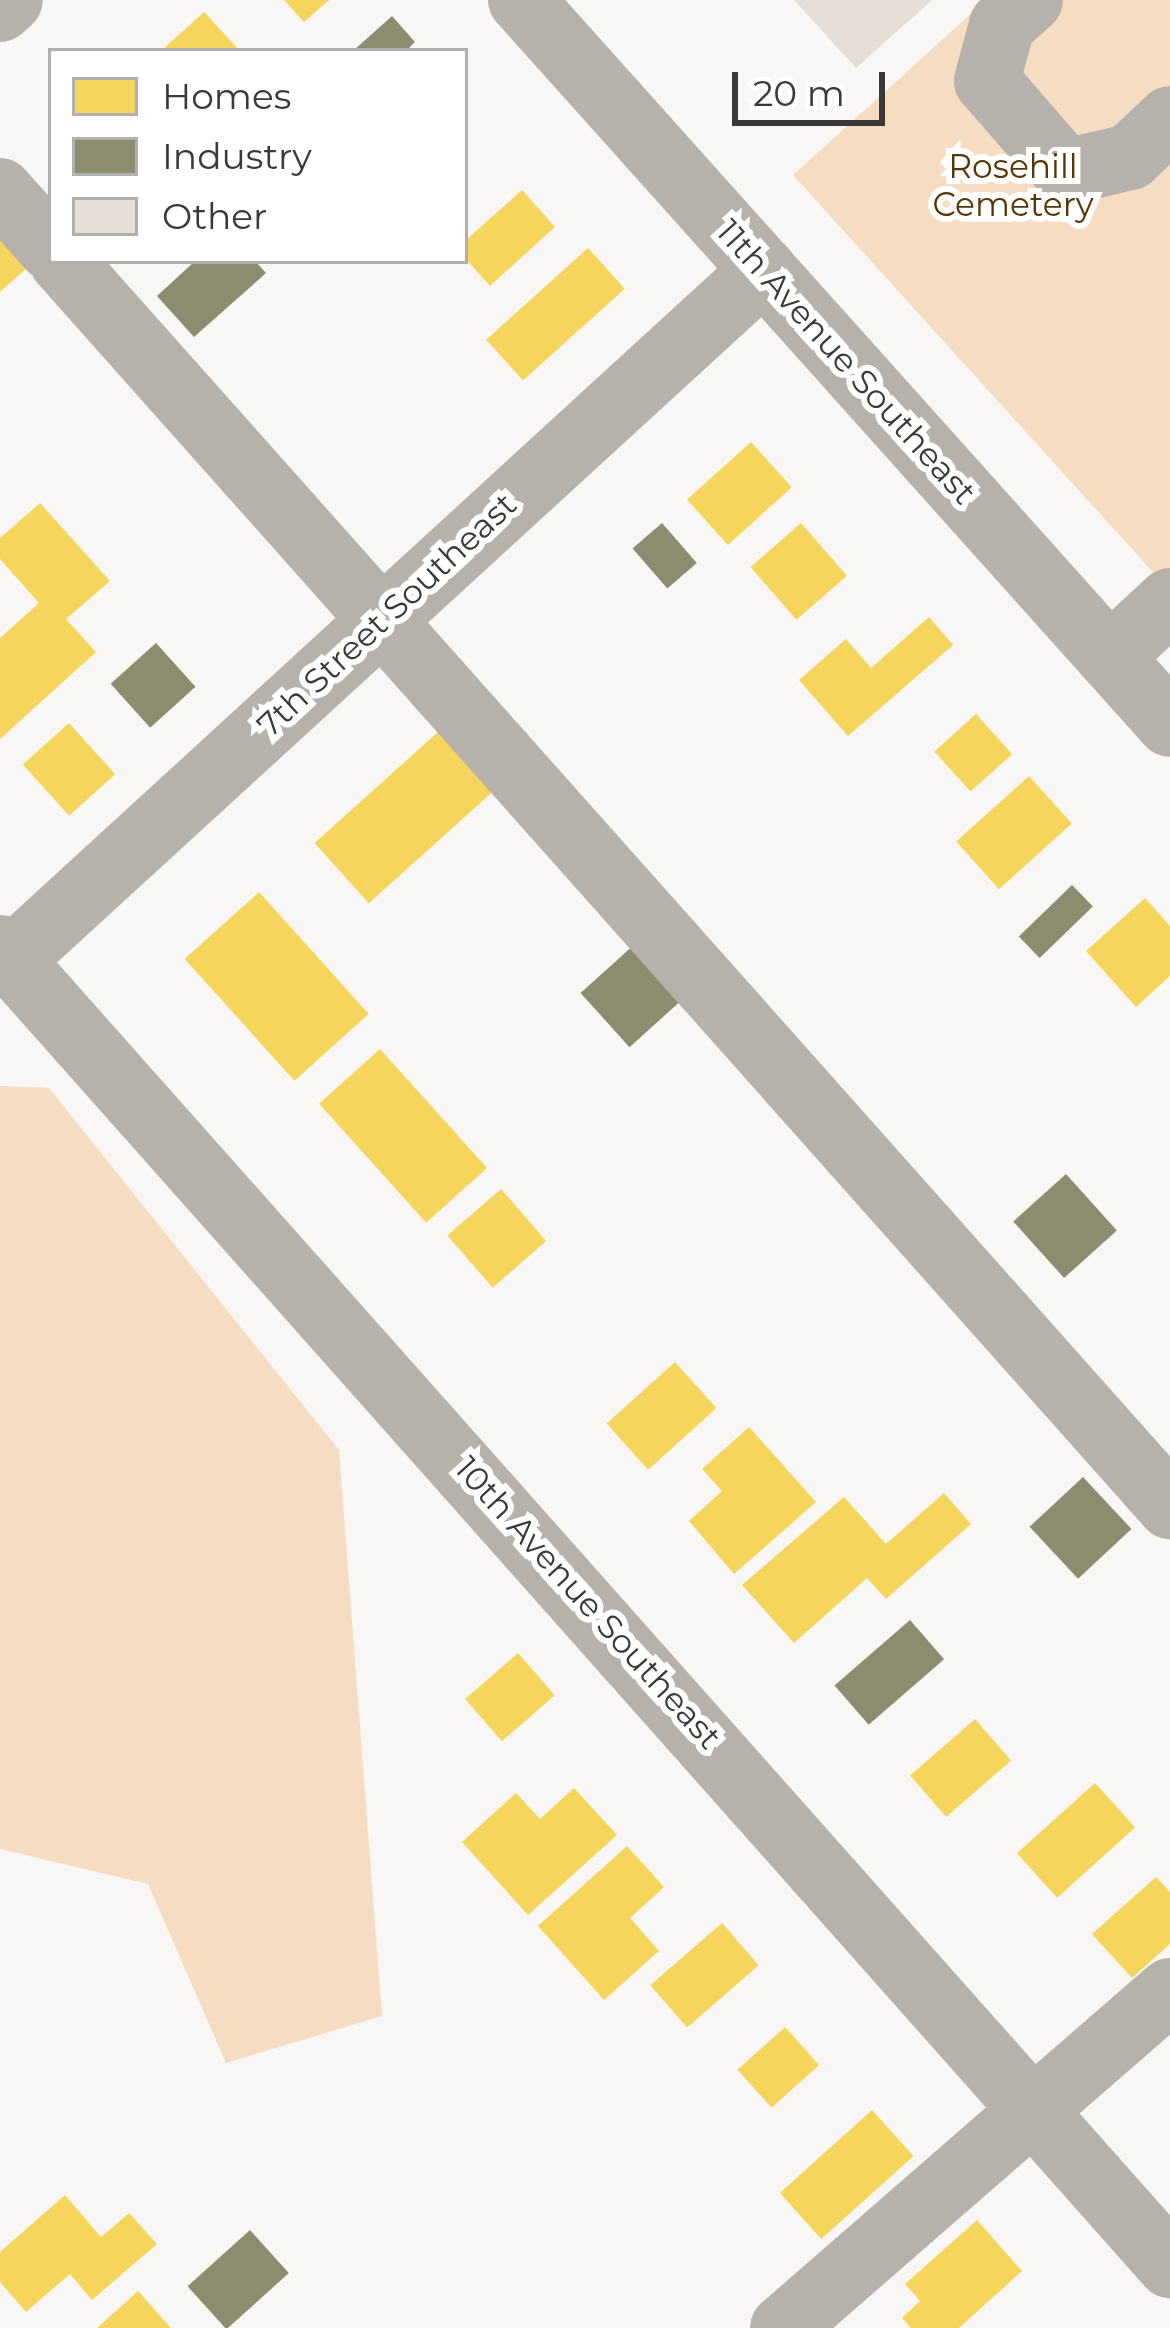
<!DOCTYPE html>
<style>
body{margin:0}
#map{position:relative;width:1170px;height:2328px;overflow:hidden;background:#f8f7f5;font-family:Montserrat,sans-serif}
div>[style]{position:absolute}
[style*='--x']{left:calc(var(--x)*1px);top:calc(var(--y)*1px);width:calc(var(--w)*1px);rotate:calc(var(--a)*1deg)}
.green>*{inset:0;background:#f6ddc1}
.homes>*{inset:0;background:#f6d55c;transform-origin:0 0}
.industry>*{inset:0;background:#8c8c6e;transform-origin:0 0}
.building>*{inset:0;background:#e5ded7}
.minor>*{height:66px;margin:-33px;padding:0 33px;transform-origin:33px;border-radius:33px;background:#b7b1ab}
span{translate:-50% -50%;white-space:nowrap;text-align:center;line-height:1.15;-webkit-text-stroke:12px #fff;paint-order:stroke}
.park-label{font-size:33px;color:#573504}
.street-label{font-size:33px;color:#3a3938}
.legend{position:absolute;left:48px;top:48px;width:420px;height:216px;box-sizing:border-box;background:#fff;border:3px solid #b0b0af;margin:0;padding:15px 21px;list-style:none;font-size:36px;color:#3a3938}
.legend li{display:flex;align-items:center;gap:24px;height:60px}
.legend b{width:60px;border:3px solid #b0b0af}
.scale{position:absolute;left:732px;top:72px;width:153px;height:54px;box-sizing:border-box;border:6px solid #3a3938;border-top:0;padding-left:15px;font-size:36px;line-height:42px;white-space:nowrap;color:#3a3938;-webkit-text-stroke:9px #fff;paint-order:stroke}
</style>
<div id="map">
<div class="green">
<div style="clip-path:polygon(986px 0,1170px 0,1170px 591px,793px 175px)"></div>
<div style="clip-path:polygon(0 1086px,49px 1088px,339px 1450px,382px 2016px,226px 2063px,148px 1884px,0 1849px)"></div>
</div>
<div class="homes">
<div style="clip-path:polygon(284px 0,329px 0,304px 22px)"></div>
<div style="clip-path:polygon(204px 12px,240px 51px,161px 51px)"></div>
<div style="clip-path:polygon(522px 190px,555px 227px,490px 286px,465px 258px,465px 241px)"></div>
<div style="clip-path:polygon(0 234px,29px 266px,0 292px)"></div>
<div style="left:588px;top:248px;width:55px;height:137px;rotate:48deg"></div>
<div style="left:751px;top:442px;width:61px;height:86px;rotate:48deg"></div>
<div style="clip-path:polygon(40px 503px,110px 581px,66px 619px,96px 652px,0 739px,0 638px,39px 603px,0 559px,0 538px)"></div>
<div style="left:801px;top:523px;width:70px;height:67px;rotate:49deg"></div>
<div style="clip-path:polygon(929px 617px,953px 645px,848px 736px,799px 680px,846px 639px,871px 668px)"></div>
<div style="left:976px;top:714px;width:54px;height:56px;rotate:48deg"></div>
<div style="left:69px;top:723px;width:69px;height:62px;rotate:48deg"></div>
<div style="left:438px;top:732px;width:81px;height:166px;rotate:48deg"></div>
<div style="left:1029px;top:776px;width:64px;height:98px;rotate:48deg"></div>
<div style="left:259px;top:892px;width:164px;height:100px;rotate:48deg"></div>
<div style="clip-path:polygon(1145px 898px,1170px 926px,1170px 976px,1136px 1007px,1086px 951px)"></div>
<div style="left:380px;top:1049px;width:160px;height:82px;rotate:48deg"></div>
<div style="left:501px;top:1189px;width:69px;height:71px;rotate:49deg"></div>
<div style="left:675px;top:1362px;width:62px;height:92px;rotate:48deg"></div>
<div style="clip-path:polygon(749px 1427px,816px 1502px,734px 1574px,689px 1521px,722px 1491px,702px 1469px)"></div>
<div style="clip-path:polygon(944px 1493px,971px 1524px,886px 1599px,867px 1578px,794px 1643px,742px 1585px,844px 1497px,886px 1544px)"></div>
<div style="left:518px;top:1653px;width:56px;height:70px;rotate:49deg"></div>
<div style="left:975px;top:1719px;width:55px;height:86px;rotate:49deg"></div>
<div style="left:1095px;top:1783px;width:60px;height:105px;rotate:48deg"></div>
<div style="clip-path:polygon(574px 1788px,617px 1835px,528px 1915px,462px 1842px,516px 1793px,540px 1819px)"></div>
<div style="clip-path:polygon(627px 1846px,664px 1887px,630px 1918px,659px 1951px,604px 2000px,538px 1926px)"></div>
<div style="clip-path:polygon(1156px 1877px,1170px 1892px,1170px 1944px,1132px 1978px,1092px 1934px)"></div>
<div style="left:722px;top:1923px;width:56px;height:95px;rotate:49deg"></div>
<div style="left:785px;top:2027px;width:51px;height:64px;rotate:48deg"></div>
<div style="left:872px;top:2110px;width:62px;height:124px;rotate:48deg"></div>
<div style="clip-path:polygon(65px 2195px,101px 2237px,129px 2213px,157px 2244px,92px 2300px,70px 2274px,26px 2312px,0 2282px,0 2252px)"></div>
<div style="clip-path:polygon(977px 2220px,1022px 2271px,959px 2328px,911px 2328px,902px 2318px,920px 2301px,905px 2284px)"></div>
<div style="clip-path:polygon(138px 2291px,171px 2328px,97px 2328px)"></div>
</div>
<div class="industry">
<div style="clip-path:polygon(392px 16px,415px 42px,406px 51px,353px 51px)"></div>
<div style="clip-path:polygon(195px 261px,255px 261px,266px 273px,194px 337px,157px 296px)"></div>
<div style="left:662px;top:523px;width:53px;height:39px;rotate:49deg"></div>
<div style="left:156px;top:643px;width:59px;height:61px;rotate:48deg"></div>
<div style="left:1072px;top:885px;width:30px;height:74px;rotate:46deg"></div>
<div style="left:646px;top:934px;width:73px;height:88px;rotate:48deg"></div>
<div style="left:1066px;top:1174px;width:76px;height:71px;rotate:48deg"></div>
<div style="left:1083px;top:1477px;width:71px;height:73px;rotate:47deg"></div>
<div style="left:910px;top:1620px;width:52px;height:100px;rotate:49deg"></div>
<div style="left:250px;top:2230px;width:58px;height:84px;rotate:48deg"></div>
</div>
<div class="building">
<div style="clip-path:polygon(794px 0,932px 0,856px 68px)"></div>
</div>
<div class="minor">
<div style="--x:521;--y:0;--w:972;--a:48.13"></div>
<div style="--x:1030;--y:0;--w:38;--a:138"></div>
<div style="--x:1002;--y:25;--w:58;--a:105"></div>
<div style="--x:987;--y:81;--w:121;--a:49"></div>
<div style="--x:1066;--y:172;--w:66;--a:-13.2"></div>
<div style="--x:1130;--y:157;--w:55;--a:-43.5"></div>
<div style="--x:0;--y:9;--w:13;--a:-42"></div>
<div style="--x:0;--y:191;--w:76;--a:48.2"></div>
<div style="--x:62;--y:261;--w:1667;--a:48.33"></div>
<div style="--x:1110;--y:657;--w:82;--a:-43"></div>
<div style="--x:0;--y:948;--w:1762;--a:48.38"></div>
<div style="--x:11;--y:960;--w:1021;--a:-42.5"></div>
<div style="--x:783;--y:2328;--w:513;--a:-41.05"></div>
</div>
<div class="park-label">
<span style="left:1013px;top:186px">Rosehill<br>Cemetery</span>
</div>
<div class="street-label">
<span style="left:846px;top:362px;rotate:48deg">11th Avenue Southeast</span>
<span style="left:387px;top:615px;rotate:-43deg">7th Street Southeast</span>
<span style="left:588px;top:1603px;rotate:48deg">10th Avenue Southeast</span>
</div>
<ul class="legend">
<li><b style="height:33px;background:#f6d55c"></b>Homes</li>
<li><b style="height:33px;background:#8c8c6e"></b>Industry</li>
<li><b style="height:33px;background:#e5ded7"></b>Other</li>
</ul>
<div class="scale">20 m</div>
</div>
